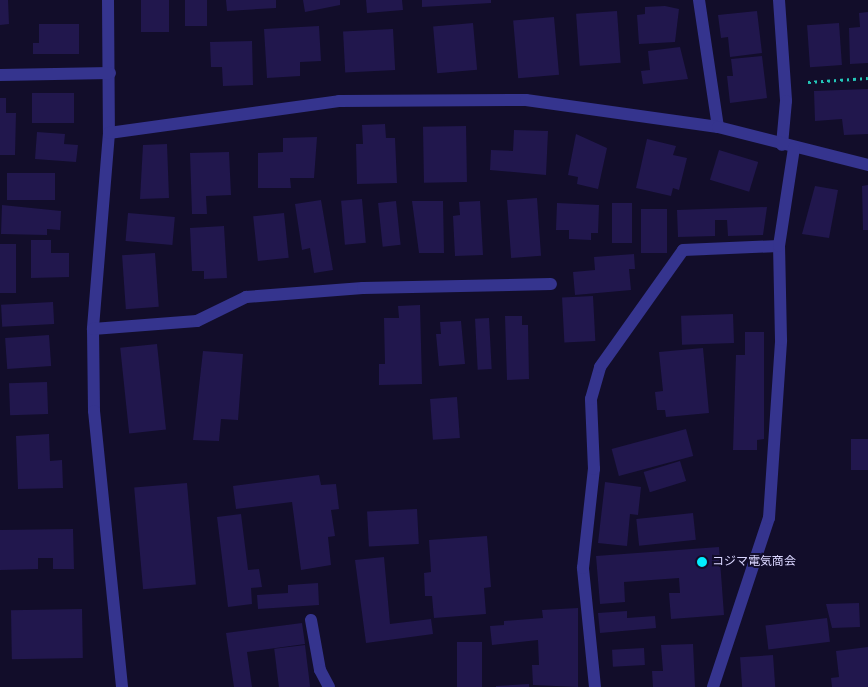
<!DOCTYPE html>
<meta charset="utf-8">
<style>
body{margin:0}
#map{position:relative;width:868px;height:687px;overflow:hidden;background:#120d2a;font-family:"Asap Condensed","Noto Sans JP",sans-serif}
div>[style]{position:absolute}
[style*='--x']{left:calc(var(--x)*1px);top:calc(var(--y)*1px);width:calc(var(--w)*1px);rotate:calc(var(--a)*1deg)}
.building>*{inset:0;background:#21174d;transform-origin:0 0}
.path>*{height:3px;margin-top:-1.5px;transform-origin:0;background:repeating-linear-gradient(90deg,#23c7b8 0 2.5px,transparent 0 6.5px)}
.minor>*{height:12px;margin:-6px;padding:0 6px;transform-origin:6px;border-radius:6px;background:#35348e}
.dots>*{width:14px;height:14px;translate:-50% -50%;box-sizing:border-box;border:2px solid #120d2a;border-radius:50%}
span{translate:-50% -50%;white-space:nowrap;text-align:center;line-height:1.15;-webkit-text-stroke:4px #120d2a;paint-order:stroke}
.poi-label{font-size:12px;color:#dad6ff}
.left{translate:0 -50%;text-align:left}
</style>
<div id="map">
<div class="building">
<div style="clip-path:polygon(0 0,8px 0,9px 24px,0 25px)"></div>
<div style="left:141px;top:0;width:28px;height:32px"></div>
<div style="left:185px;top:0;width:22px;height:26px"></div>
<div style="clip-path:polygon(226px 0,276px 0,276px 8px,227px 11px)"></div>
<div style="clip-path:polygon(303px 0,340px 0,340px 5px,305px 12px)"></div>
<div style="clip-path:polygon(366px 0,402px 0,403px 10px,367px 13px)"></div>
<div style="clip-path:polygon(422px 0,491px 0,491px 3px,422px 7px)"></div>
<div style="clip-path:polygon(665px 6px,679px 9px,675px 42px,639px 44px,637px 15px,645px 14px,645px 7px)"></div>
<div style="left:617px;top:11px;width:52px;height:41px;rotate:86deg"></div>
<div style="clip-path:polygon(757px 11px,762px 53px,730px 57px,728px 37px,721px 38px,718px 15px)"></div>
<div style="clip-path:polygon(868px 12px,868px 63px,850px 64px,849px 28px,860px 27px,859px 13px)"></div>
<div style="left:554px;top:17px;width:58px;height:41px;rotate:85deg"></div>
<div style="left:473px;top:23px;width:47px;height:40px;rotate:85deg"></div>
<div style="left:839px;top:23px;width:42px;height:32px;rotate:86deg"></div>
<div style="clip-path:polygon(39px 24px,79px 24px,79px 54px,33px 54px,33px 43px,39px 43px)"></div>
<div style="clip-path:polygon(319px 26px,321px 61px,300px 62px,300px 76px,267px 78px,264px 29px)"></div>
<div style="left:393px;top:29px;width:41px;height:50px;rotate:87deg"></div>
<div style="clip-path:polygon(252px 41px,253px 85px,223px 86px,222px 67px,211px 67px,210px 42px)"></div>
<div style="clip-path:polygon(680px 47px,688px 79px,643px 84px,641px 71px,650px 70px,648px 51px)"></div>
<div style="clip-path:polygon(762px 56px,767px 98px,730px 103px,727px 76px,733px 76px,731px 59px)"></div>
<div style="clip-path:polygon(868px 89px,868px 134px,844px 135px,842px 119px,815px 121px,814px 91px)"></div>
<div style="left:32px;top:93px;width:42px;height:30px"></div>
<div style="clip-path:polygon(0 98px,6px 98px,6px 113px,16px 113px,15px 155px,0 155px)"></div>
<div style="clip-path:polygon(385px 124px,386px 138px,395px 138px,397px 183px,357px 184px,356px 144px,363px 144px,362px 125px)"></div>
<div style="left:466px;top:126px;width:56px;height:43px;rotate:89deg"></div>
<div style="clip-path:polygon(514px 130px,548px 131px,546px 175px,490px 170px,491px 150px,513px 151px)"></div>
<div style="clip-path:polygon(37px 132px,65px 134px,64px 144px,78px 145px,76px 162px,35px 159px)"></div>
<div style="clip-path:polygon(576px 134px,607px 148px,598px 189px,577px 184px,578px 177px,568px 175px)"></div>
<div style="clip-path:polygon(317px 137px,314px 178px,290px 178px,291px 188px,258px 188px,258px 153px,283px 152px,283px 138px)"></div>
<div style="clip-path:polygon(647px 139px,676px 146px,673px 155px,687px 158px,679px 190px,673px 188px,671px 196px,636px 188px)"></div>
<div style="clip-path:polygon(167px 144px,169px 198px,140px 199px,143px 145px)"></div>
<div style="left:719px;top:150px;width:41px;height:31px;rotate:17deg"></div>
<div style="clip-path:polygon(229px 152px,231px 195px,206px 196px,207px 214px,192px 214px,190px 153px)"></div>
<div style="left:7px;top:173px;width:48px;height:27px"></div>
<div style="clip-path:polygon(868px 185px,868px 230px,863px 230px,862px 186px)"></div>
<div style="clip-path:polygon(815px 186px,838px 190px,829px 238px,802px 234px)"></div>
<div style="left:537px;top:198px;width:58px;height:30px;rotate:86deg"></div>
<div style="left:362px;top:199px;width:44px;height:21px;rotate:85deg"></div>
<div style="clip-path:polygon(321px 200px,333px 270px,314px 273px,310px 248px,302px 250px,295px 204px)"></div>
<div style="left:396px;top:201px;width:44px;height:18px;rotate:84deg"></div>
<div style="clip-path:polygon(412px 201px,443px 201px,444px 253px,419px 253px)"></div>
<div style="clip-path:polygon(480px 201px,483px 255px,455px 256px,453px 216px,460px 215px,459px 202px)"></div>
<div style="clip-path:polygon(557px 203px,599px 205px,598px 233px,591px 233px,591px 240px,569px 239px,569px 230px,556px 230px)"></div>
<div style="left:612px;top:203px;width:20px;height:40px"></div>
<div style="clip-path:polygon(2px 205px,61px 211px,60px 230px,47px 229px,47px 235px,1px 234px)"></div>
<div style="clip-path:polygon(767px 207px,763px 235px,728px 236px,727px 220px,715px 220px,715px 236px,678px 237px,677px 210px)"></div>
<div style="left:641px;top:209px;width:26px;height:44px"></div>
<div style="left:128px;top:213px;width:47px;height:28px;rotate:5deg"></div>
<div style="left:284px;top:213px;width:45px;height:31px;rotate:84deg"></div>
<div style="clip-path:polygon(224px 226px,227px 278px,204px 279px,204px 271px,192px 271px,190px 228px)"></div>
<div style="clip-path:polygon(31px 240px,51px 240px,51px 253px,69px 253px,69px 277px,31px 278px)"></div>
<div style="left:0;top:244px;width:16px;height:49px"></div>
<div style="left:155px;top:253px;width:54px;height:33px;rotate:86deg"></div>
<div style="clip-path:polygon(634px 254px,635px 269px,629px 269px,631px 290px,575px 295px,573px 272px,595px 270px,594px 257px)"></div>
<div style="left:593px;top:296px;width:45px;height:31px;rotate:87deg"></div>
<div style="left:53px;top:302px;width:22px;height:52px;rotate:87deg"></div>
<div style="clip-path:polygon(420px 305px,422px 384px,379px 385px,379px 364px,385px 364px,384px 318px,399px 318px,398px 306px)"></div>
<div style="left:733px;top:314px;width:29px;height:52px;rotate:88deg"></div>
<div style="clip-path:polygon(505px 316px,522px 316px,522px 325px,528px 325px,529px 379px,507px 380px)"></div>
<div style="left:489px;top:318px;width:51px;height:14px;rotate:87deg"></div>
<div style="clip-path:polygon(461px 321px,465px 364px,439px 366px,436px 334px,441px 334px,440px 322px)"></div>
<div style="clip-path:polygon(745px 332px,764px 332px,764px 439px,757px 440px,757px 450px,733px 450px,736px 355px,745px 355px)"></div>
<div style="left:49px;top:335px;width:31px;height:44px;rotate:86deg"></div>
<div style="left:157px;top:344px;width:86px;height:37px;rotate:84deg"></div>
<div style="clip-path:polygon(703px 348px,709px 413px,666px 417px,665px 410px,657px 410px,655px 392px,663px 391px,659px 352px)"></div>
<div style="clip-path:polygon(203px 351px,243px 354px,238px 420px,221px 419px,219px 441px,193px 440px)"></div>
<div style="left:47px;top:382px;width:32px;height:38px;rotate:88deg"></div>
<div style="left:457px;top:397px;width:41px;height:27px;rotate:86deg"></div>
<div style="left:686px;top:429px;width:28px;height:77px;rotate:75deg"></div>
<div style="clip-path:polygon(49px 434px,50px 461px,62px 460px,63px 488px,18px 489px,16px 436px)"></div>
<div style="left:851px;top:439px;width:17px;height:31px"></div>
<div style="left:680px;top:461px;width:21px;height:38px;rotate:73deg"></div>
<div style="clip-path:polygon(319px 475px,321px 485px,336px 484px,339px 509px,331px 510px,335px 536px,328px 537px,331px 565px,301px 570px,292px 502px,236px 509px,233px 486px)"></div>
<div style="clip-path:polygon(605px 482px,641px 487px,638px 515px,630px 514px,627px 546px,598px 543px)"></div>
<div style="left:187px;top:483px;width:102px;height:53px;rotate:85deg"></div>
<div style="left:417px;top:509px;width:35px;height:50px;rotate:87deg"></div>
<div style="left:693px;top:513px;width:27px;height:57px;rotate:84deg"></div>
<div style="clip-path:polygon(241px 514px,248px 570px,259px 569px,262px 587px,251px 588px,252px 604px,228px 607px,217px 517px)"></div>
<div style="clip-path:polygon(73px 529px,74px 569px,53px 569px,53px 558px,38px 558px,38px 569px,0 570px,0 530px)"></div>
<div style="clip-path:polygon(487px 536px,491px 587px,484px 588px,486px 614px,434px 618px,432px 596px,425px 596px,424px 573px,431px 572px,429px 540px)"></div>
<div style="clip-path:polygon(719px 547px,724px 615px,671px 619px,669px 593px,680px 593px,679px 578px,624px 582px,625px 602px,600px 604px,596px 556px)"></div>
<div style="clip-path:polygon(384px 557px,390px 624px,431px 619px,433px 634px,366px 643px,355px 560px)"></div>
<div style="clip-path:polygon(318px 583px,319px 605px,258px 609px,257px 595px,288px 593px,288px 585px)"></div>
<div style="clip-path:polygon(859px 603px,860px 627px,832px 628px,826px 604px)"></div>
<div style="clip-path:polygon(578px 608px,578px 687px,533px 685px,532px 665px,539px 665px,538px 640px,492px 645px,490px 626px,504px 625px,504px 621px,543px 618px,542px 610px)"></div>
<div style="left:82px;top:609px;width:49px;height:71px;rotate:89deg"></div>
<div style="clip-path:polygon(627px 611px,627px 618px,655px 616px,656px 628px,600px 633px,598px 613px)"></div>
<div style="left:827px;top:618px;width:24px;height:62px;rotate:83deg"></div>
<div style="clip-path:polygon(302px 623px,305px 644px,247px 652px,252px 687px,234px 687px,226px 633px)"></div>
<div style="left:482px;top:642px;width:45px;height:25px;rotate:90deg"></div>
<div style="clip-path:polygon(693px 644px,695px 687px,653px 687px,652px 671px,663px 671px,661px 645px)"></div>
<div style="left:305px;top:645px;width:42px;height:31px;rotate:83deg"></div>
<div style="clip-path:polygon(868px 647px,868px 687px,832px 687px,831px 678px,839px 677px,836px 651px)"></div>
<div style="left:644px;top:648px;width:17px;height:32px;rotate:87deg"></div>
<div style="left:773px;top:655px;width:32px;height:33px;rotate:86deg"></div>
<div style="clip-path:polygon(529px 684px,529px 687px,496px 687px,496px 686px)"></div>
</div>
<div class="path">
<div style="--x:808;--y:82;--w:60;--a:-3.8"></div>
</div>
<div class="minor">
<div style="--x:108;--y:0;--w:133;--a:89.6"></div>
<div style="--x:109;--y:133;--w:197;--a:94.7"></div>
<div style="--x:93;--y:329;--w:82;--a:89.3"></div>
<div style="--x:94;--y:411;--w:277;--a:84.2"></div>
<div style="--x:699;--y:0;--w:128;--a:81.5"></div>
<div style="--x:779;--y:0;--w:101;--a:86"></div>
<div style="--x:786;--y:101;--w:44;--a:95.2"></div>
<div style="--x:0;--y:75;--w:110;--a:-1"></div>
<div style="--x:109;--y:133;--w:232;--a:-7.9"></div>
<div style="--x:339;--y:101;--w:187;--a:-0.3"></div>
<div style="--x:526;--y:100;--w:194;--a:8"></div>
<div style="--x:718;--y:127;--w:155;--a:14.2"></div>
<div style="--x:93;--y:329;--w:104;--a:-4.4"></div>
<div style="--x:197;--y:321;--w:55;--a:-26.1"></div>
<div style="--x:246;--y:297;--w:117;--a:-4.4"></div>
<div style="--x:363;--y:288;--w:188;--a:-1.2"></div>
<div style="--x:311;--y:620;--w:51;--a:79.8"></div>
<div style="--x:320;--y:670;--w:19;--a:62"></div>
<div style="--x:595;--y:687;--w:120;--a:-95.8"></div>
<div style="--x:583;--y:568;--w:100;--a:-83.7"></div>
<div style="--x:594;--y:469;--w:70;--a:-92.5"></div>
<div style="--x:591;--y:399;--w:33;--a:-74"></div>
<div style="--x:600;--y:367;--w:143;--a:-54.6"></div>
<div style="--x:683;--y:250;--w:96;--a:-2.4"></div>
<div style="--x:713;--y:687;--w:178;--a:-71.7"></div>
<div style="--x:769;--y:518;--w:178;--a:-86.1"></div>
<div style="--x:781;--y:340;--w:94;--a:-91.2"></div>
<div style="--x:779;--y:246;--w:99;--a:-81.3"></div>
</div>
<div class="dots">
<div style="left:702px;top:562px;background:#02edff"></div>
</div>
<div class="poi-label">
<span class="left" style="left:712px;top:562px">コジマ電気商会</span>
</div>
</div>
